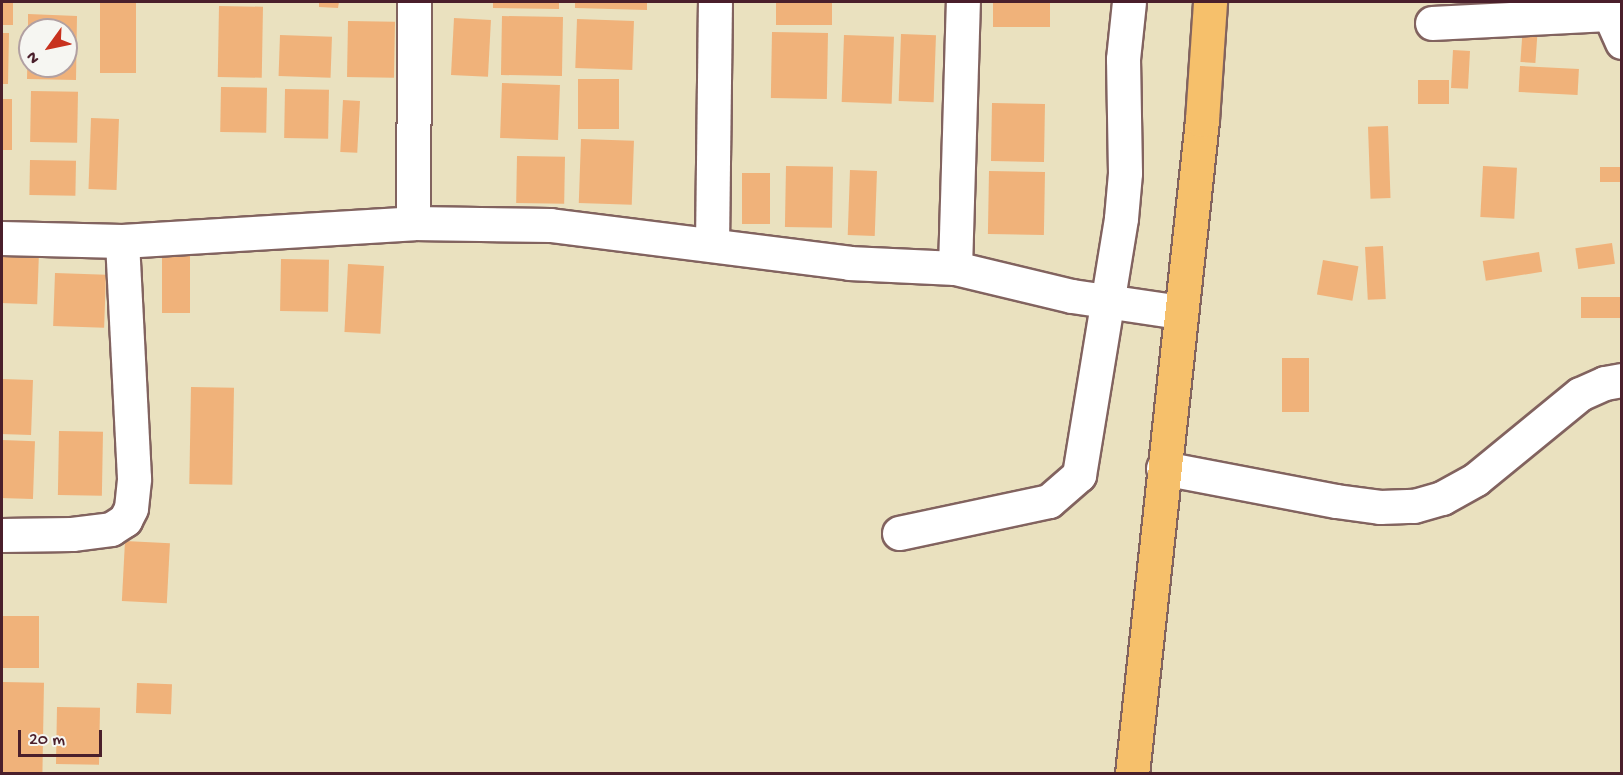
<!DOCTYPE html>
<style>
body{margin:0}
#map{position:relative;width:1623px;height:775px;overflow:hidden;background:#eae1bf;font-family:"Gochi Hand",sans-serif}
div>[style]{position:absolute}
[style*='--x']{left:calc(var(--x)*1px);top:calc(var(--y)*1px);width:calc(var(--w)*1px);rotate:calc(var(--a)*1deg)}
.building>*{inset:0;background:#f0b27a;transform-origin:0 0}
.roads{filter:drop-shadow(2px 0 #82635f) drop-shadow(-2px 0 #82635f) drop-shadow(0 2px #82635f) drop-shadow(0 -2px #82635f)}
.minor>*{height:33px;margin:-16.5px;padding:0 16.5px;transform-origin:16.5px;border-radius:16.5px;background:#fff}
.highway>*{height:33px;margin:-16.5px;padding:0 16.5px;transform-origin:16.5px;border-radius:16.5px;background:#f6c06b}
span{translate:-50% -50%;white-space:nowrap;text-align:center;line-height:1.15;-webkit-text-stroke:6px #f6f6f2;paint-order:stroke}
.frame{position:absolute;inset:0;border:3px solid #4a1f2b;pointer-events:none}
.north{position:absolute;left:18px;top:18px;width:60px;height:60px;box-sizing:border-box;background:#f6f6f2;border:2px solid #b1a0a2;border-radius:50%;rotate:237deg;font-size:16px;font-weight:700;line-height:24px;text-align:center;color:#4a1f2b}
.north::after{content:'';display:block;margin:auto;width:21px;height:27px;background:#c8321e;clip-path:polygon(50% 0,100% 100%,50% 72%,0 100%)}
.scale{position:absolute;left:18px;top:730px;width:84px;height:27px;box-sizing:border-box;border:3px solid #4a1f2b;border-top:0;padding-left:8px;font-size:18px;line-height:21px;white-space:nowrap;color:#4a1f2b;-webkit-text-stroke:4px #f6f6f2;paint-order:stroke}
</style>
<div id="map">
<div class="building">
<div style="left:2px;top:2px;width:11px;height:23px"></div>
<div style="left:100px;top:2px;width:36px;height:71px"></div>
<div style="clip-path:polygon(319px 2px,339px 2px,338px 8px,319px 7px)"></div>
<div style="clip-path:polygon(493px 2px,559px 2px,559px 9px,493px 8px)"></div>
<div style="clip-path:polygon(575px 2px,647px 2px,647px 10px,575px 8px)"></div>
<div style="left:776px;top:2px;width:56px;height:23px"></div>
<div style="left:993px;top:2px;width:57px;height:25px"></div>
<div style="left:219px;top:6px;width:44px;height:71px;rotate:1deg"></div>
<div style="clip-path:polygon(28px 14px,77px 16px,76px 80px,27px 79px,28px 34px,30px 66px,66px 66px,66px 30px,28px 30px)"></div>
<div style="left:502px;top:16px;width:61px;height:59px;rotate:1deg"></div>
<div style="left:454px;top:18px;width:37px;height:57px;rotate:3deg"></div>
<div style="left:577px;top:19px;width:57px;height:49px;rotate:2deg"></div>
<div style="left:348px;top:21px;width:47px;height:56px;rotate:1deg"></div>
<div style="left:1523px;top:25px;width:15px;height:37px;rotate:4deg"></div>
<div style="left:772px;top:32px;width:56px;height:66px;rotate:1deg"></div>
<div style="clip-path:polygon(2px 33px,9px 33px,8px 84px,2px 84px)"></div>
<div style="left:901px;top:34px;width:35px;height:67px;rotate:2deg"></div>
<div style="left:280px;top:35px;width:52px;height:41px;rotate:2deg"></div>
<div style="left:844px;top:35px;width:50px;height:67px;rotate:2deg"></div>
<div style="left:1453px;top:50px;width:17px;height:38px;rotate:3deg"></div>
<div style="left:1520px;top:66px;width:59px;height:26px;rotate:3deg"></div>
<div style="left:578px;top:79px;width:41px;height:50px"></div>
<div style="left:1418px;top:80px;width:31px;height:24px"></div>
<div style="left:502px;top:83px;width:58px;height:55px;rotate:2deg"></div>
<div style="left:221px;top:87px;width:46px;height:45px;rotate:1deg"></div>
<div style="left:285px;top:89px;width:44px;height:49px;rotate:1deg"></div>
<div style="left:31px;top:91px;width:47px;height:51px;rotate:1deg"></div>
<div style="left:2px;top:99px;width:10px;height:51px"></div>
<div style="left:343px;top:100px;width:17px;height:52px;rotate:3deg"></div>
<div style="left:992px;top:103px;width:53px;height:58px;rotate:1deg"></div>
<div style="left:91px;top:118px;width:28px;height:71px;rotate:2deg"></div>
<div style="left:1388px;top:126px;width:72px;height:20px;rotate:88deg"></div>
<div style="left:581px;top:139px;width:53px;height:64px;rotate:2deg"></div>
<div style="left:517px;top:156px;width:48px;height:47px;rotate:1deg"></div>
<div style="left:30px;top:160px;width:46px;height:35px;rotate:1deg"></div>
<div style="left:786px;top:166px;width:47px;height:61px;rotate:1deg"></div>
<div style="left:1483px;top:166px;width:34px;height:51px;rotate:3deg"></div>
<div style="left:1622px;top:167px;width:15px;height:22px;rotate:90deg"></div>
<div style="left:850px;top:170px;width:27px;height:65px;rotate:2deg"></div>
<div style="left:989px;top:171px;width:56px;height:63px;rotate:1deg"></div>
<div style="left:742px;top:173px;width:28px;height:51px"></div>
<div style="left:1612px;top:243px;width:21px;height:37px;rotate:82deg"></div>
<div style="left:1383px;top:246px;width:53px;height:18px;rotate:87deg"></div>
<div style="left:2px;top:251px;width:37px;height:52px;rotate:2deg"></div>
<div style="left:1539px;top:252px;width:20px;height:57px;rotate:81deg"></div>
<div style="left:162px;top:255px;width:28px;height:58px"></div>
<div style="left:281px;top:259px;width:48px;height:52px;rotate:1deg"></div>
<div style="left:1323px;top:260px;width:36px;height:35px;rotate:10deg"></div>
<div style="left:348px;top:264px;width:36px;height:68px;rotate:3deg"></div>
<div style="left:55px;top:273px;width:51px;height:53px;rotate:2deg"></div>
<div style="left:1622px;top:297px;width:21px;height:41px;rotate:90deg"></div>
<div style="left:1282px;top:358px;width:27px;height:54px"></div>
<div style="left:2px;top:379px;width:31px;height:55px;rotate:2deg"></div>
<div style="left:191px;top:387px;width:43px;height:97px;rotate:1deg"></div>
<div style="left:59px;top:431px;width:44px;height:64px;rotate:1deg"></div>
<div style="left:2px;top:440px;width:33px;height:58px;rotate:2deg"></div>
<div style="left:125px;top:541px;width:45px;height:60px;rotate:3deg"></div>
<div style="left:2px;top:616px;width:37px;height:52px"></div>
<div style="left:2px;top:682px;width:42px;height:90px;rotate:1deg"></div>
<div style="left:137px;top:683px;width:35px;height:30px;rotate:2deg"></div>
<div style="left:57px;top:707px;width:43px;height:57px;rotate:1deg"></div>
</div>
<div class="roads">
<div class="minor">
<div style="--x:1604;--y:2;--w:44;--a:65.8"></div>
<div style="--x:1432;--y:23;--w:176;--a:-2.9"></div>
<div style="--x:1608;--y:14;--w:14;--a:-12"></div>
<div style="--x:413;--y:223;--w:221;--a:-89.7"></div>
<div style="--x:2;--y:238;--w:120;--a:1.4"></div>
<div style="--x:122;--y:241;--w:292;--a:-3.5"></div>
<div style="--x:413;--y:223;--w:137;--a:0.8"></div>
<div style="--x:550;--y:225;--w:301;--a:7.2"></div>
<div style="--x:849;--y:263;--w:106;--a:2.7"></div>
<div style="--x:955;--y:268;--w:120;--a:13.5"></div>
<div style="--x:1072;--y:296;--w:110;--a:8.4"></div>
<div style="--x:712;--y:245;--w:243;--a:-89.3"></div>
<div style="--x:955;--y:268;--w:266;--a:-88.3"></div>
<div style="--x:1163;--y:468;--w:176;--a:10.8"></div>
<div style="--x:1336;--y:501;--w:44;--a:7.8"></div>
<div style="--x:1380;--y:507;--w:34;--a:-2"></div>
<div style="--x:1414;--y:506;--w:29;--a:-16"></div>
<div style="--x:1442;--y:498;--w:39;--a:-29"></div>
<div style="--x:1476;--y:479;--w:134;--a:-39.3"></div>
<div style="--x:1580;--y:394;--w:27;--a:-24"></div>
<div style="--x:1605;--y:383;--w:17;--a:-10"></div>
<div style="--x:899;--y:533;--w:153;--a:-12"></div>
<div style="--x:1049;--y:501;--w:40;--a:-41"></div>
<div style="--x:1079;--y:475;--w:260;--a:-80.7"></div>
<div style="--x:1121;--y:218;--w:45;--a:-84.9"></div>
<div style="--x:1125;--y:173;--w:114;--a:-91"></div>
<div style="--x:1123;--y:59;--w:57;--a:-84"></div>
<div style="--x:2;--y:535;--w:70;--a:-0.8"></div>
<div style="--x:72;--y:534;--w:39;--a:-7"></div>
<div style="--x:111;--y:529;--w:17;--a:-33"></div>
<div style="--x:125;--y:520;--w:13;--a:-63"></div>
<div style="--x:131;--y:508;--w:30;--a:-84"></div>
<div style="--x:134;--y:478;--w:237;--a:-92.9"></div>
</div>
<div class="highway">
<div style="--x:1132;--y:774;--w:658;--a:-83.89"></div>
<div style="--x:1202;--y:120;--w:118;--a:-86.1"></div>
</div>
</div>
<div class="frame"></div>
<div class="north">N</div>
<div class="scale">20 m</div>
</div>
